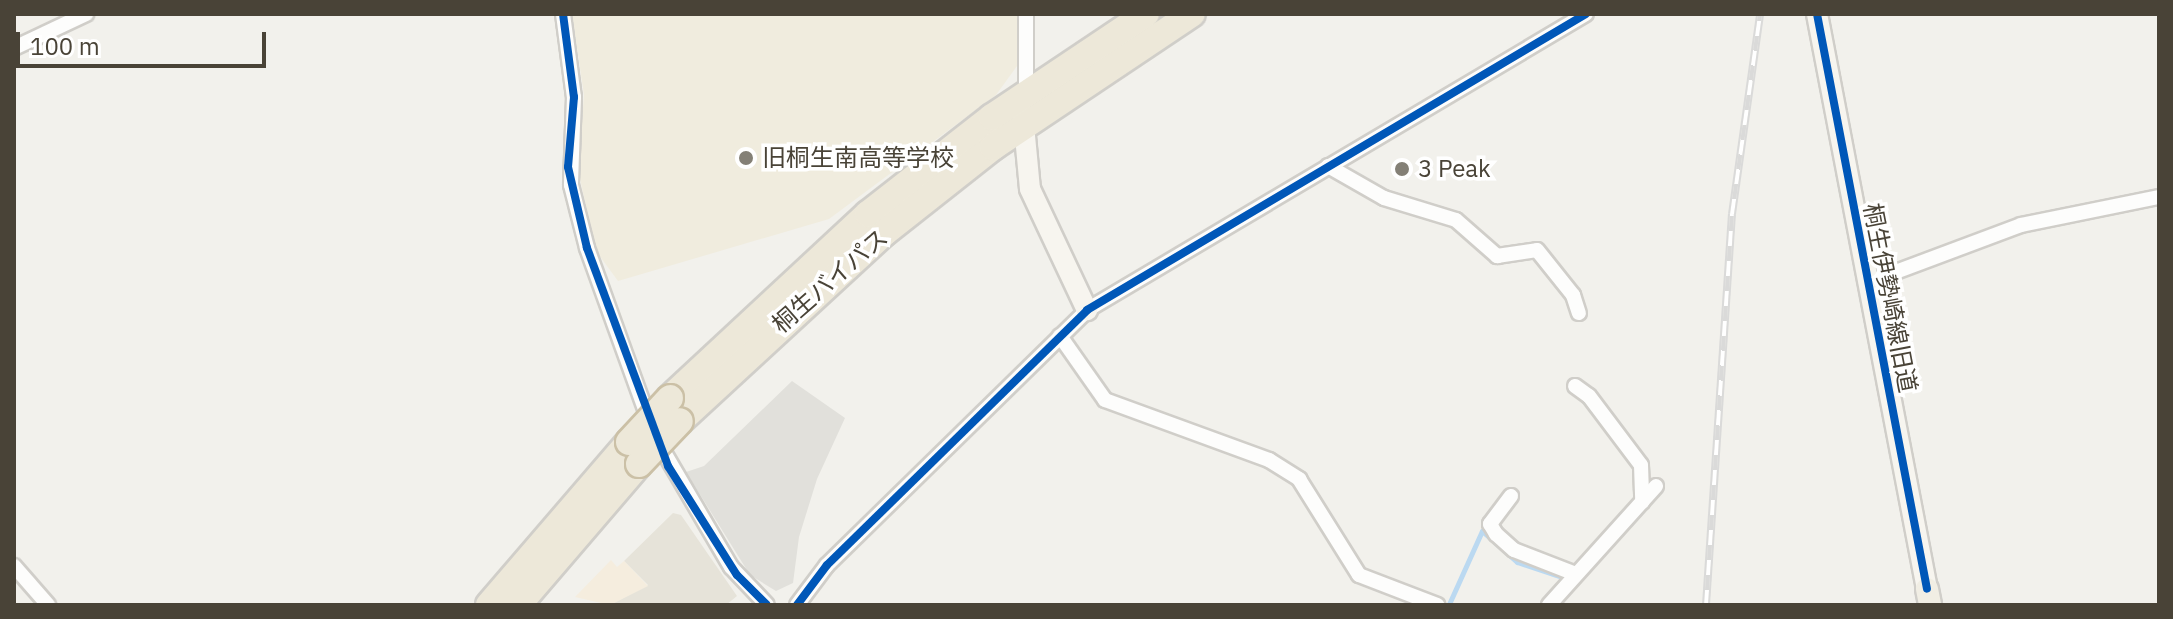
<!DOCTYPE html>
<meta charset="utf-8">
<style>
body{margin:0}
#map{position:relative;width:2173px;height:619px;overflow:hidden;background:#f2f1ec;font-family:"IBM Plex Sans","Noto Sans JP",sans-serif}
div>[style]{position:absolute}
[style*='--x']{left:calc(var(--x)*1px);top:calc(var(--y)*1px);width:calc(var(--w)*1px);rotate:calc(var(--a)*1deg)}
.residential>*{inset:0;background:#e6e3d9}
.commercial>*{inset:0;background:#f5edde}
.education>*{inset:0;background:#f0ecde}
.parking>*{inset:0;background:#e1e0db}
.stream>*{height:5px;margin:-2.5px;padding:0 2.5px;transform-origin:2.5px;border-radius:2.5px;background:#bbd9f1}
.roads{filter:drop-shadow(2px 0 #d0cec9) drop-shadow(-2px 0 #d0cec9) drop-shadow(0 2px #d0cec9) drop-shadow(0 -2px #d0cec9)}
.street>*{height:14px;margin:-7px;padding:0 7px;transform-origin:7px;border-radius:7px;background:#fdfdfc}
.secondary>*{height:20px;margin:-10px;padding:0 10px;transform-origin:10px;border-radius:10px;background:#f7f5ef}
.primary>*{height:22px;margin:-11px;padding:0 11px;transform-origin:11px;border-radius:11px;background:#f1eee4}
.highway>*{height:26px;margin:-13px;padding:0 13px;transform-origin:13px;border-radius:13px;background:#ede8d9}
.rail>*{height:8px;margin-top:-4px;transform-origin:0;background:repeating-linear-gradient(90deg,#fff 0 15px,#dadad9 0 30px);box-sizing:border-box;border-block:2px solid #dadad9}
.bridges{filter:drop-shadow(2px 0 #cbc0a6) drop-shadow(-2px 0 #cbc0a6) drop-shadow(0 2px #cbc0a6) drop-shadow(0 -2px #cbc0a6)}
.highway-bridge>*{height:26px;margin:-13px;padding:0 13px;transform-origin:13px;border-radius:13px;background:#ede8d9}
.cycleway>*{height:8px;margin:-4px;padding:0 4px;transform-origin:4px;border-radius:4px;background:#0057b8}
.dots>*{width:22px;height:22px;translate:-50% -50%;box-sizing:border-box;border:4px solid #fff;border-radius:50%}
span{translate:-50% -50%;white-space:nowrap;text-align:center;line-height:1.15;-webkit-text-stroke:7px #fff;paint-order:stroke}
.poi-label{font-size:24px;color:#494337}
.left{translate:0 -50%;text-align:left}
.street-label{font-size:24px;color:#494337}
.frame{position:absolute;inset:0;border:16px solid #494337;pointer-events:none}
.scale{position:absolute;left:16px;top:32px;width:250px;height:36px;box-sizing:border-box;border:4px solid #494337;border-top:0;padding-left:10px;font-size:24px;line-height:28px;white-space:nowrap;color:#494337;-webkit-text-stroke:6px #fff;paint-order:stroke}
</style>
<div id="map">
<div class="residential">
<div style="clip-path:polygon(673px 513px,681px 515px,737px 596px,726px 605px,610px 605px,648px 585px,624px 561px)"></div>
</div>
<div class="commercial">
<div style="clip-path:polygon(611px 560px,617px 567px,624px 561px,648px 586px,610px 605px,575px 597px)"></div>
</div>
<div class="education">
<div style="clip-path:polygon(572px 14px,1018px 14px,1017px 66px,996px 95px,829px 219px,618px 281px,596px 251px,578px 170px,584px 95px)"></div>
</div>
<div class="parking">
<div style="clip-path:polygon(792px 381px,845px 418px,817px 479px,799px 537px,793px 583px,776px 591px,750px 575px,686px 472px,704px 466px)"></div>
</div>
<div class="stream">
<div style="--x:1449;--y:604;--w:80;--a:-65.7"></div>
<div style="--x:1482;--y:531;--w:47;--a:41.5"></div>
<div style="--x:1517;--y:562;--w:44;--a:18.4"></div>
</div>
<div class="roads">
<div class="street">
<div style="--x:563;--y:14;--w:84;--a:82.5"></div>
<div style="--x:574;--y:97;--w:88;--a:92"></div>
<div style="--x:571;--y:185;--w:65;--a:75.7"></div>
<div style="--x:587;--y:248;--w:186;--a:70.2"></div>
<div style="--x:1026;--y:14;--w:81;--a:90"></div>
<div style="--x:14;--y:48;--w:80;--a:-25.3"></div>
<div style="--x:1328;--y:166;--w:64;--a:29.7"></div>
<div style="--x:1384;--y:198;--w:75;--a:17"></div>
<div style="--x:1456;--y:220;--w:55;--a:41.3"></div>
<div style="--x:1497;--y:256;--w:40;--a:-8.5"></div>
<div style="--x:1537;--y:250;--w:58;--a:51.3"></div>
<div style="--x:1573;--y:295;--w:19;--a:72"></div>
<div style="--x:1866;--y:283;--w:165;--a:-20.5"></div>
<div style="--x:2021;--y:225;--w:141;--a:-11.5"></div>
<div style="--x:1060;--y:336;--w:78;--a:54.9"></div>
<div style="--x:1105;--y:400;--w:175;--a:20.1"></div>
<div style="--x:1269;--y:460;--w:36;--a:32"></div>
<div style="--x:1299;--y:479;--w:113;--a:58"></div>
<div style="--x:1359;--y:575;--w:84;--a:21"></div>
<div style="--x:1575;--y:386;--w:17;--a:36"></div>
<div style="--x:1589;--y:396;--w:86;--a:53"></div>
<div style="--x:1641;--y:465;--w:37;--a:88"></div>
<div style="--x:658;--y:442;--w:145;--a:59.7"></div>
<div style="--x:731;--y:567;--w:52;--a:46.5"></div>
<div style="--x:1511;--y:496;--w:35;--a:127"></div>
<div style="--x:1490;--y:524;--w:12;--a:59"></div>
<div style="--x:1496;--y:534;--w:24;--a:42"></div>
<div style="--x:1514;--y:550;--w:63;--a:21.3"></div>
<div style="--x:14;--y:566;--w:52;--a:48.9"></div>
<div style="--x:797;--y:605;--w:50;--a:-53.1"></div>
<div style="--x:827;--y:565;--w:364;--a:-44.4"></div>
<div style="--x:1087;--y:310;--w:580;--a:-30.68"></div>
<div style="--x:1549;--y:605;--w:160;--a:-48"></div>
</div>
<div class="secondary">
<div style="--x:1817;--y:14;--w:585;--a:79.17"></div>
<div style="--x:1023;--y:115;--w:74;--a:84.6"></div>
<div style="--x:1030;--y:189;--w:134;--a:64.8"></div>
</div>
<div class="primary">
<div style="--x:1927;--y:589;--w:16;--a:79"></div>
</div>
<div class="highway">
<div style="--x:670;--y:398;--w:270;--a:-42.9"></div>
<div style="--x:868;--y:214;--w:157;--a:-38"></div>
<div style="--x:992;--y:117;--w:185;--a:-33.8"></div>
<div style="--x:680;--y:421;--w:277;--a:-42.7"></div>
<div style="--x:884;--y:233;--w:139;--a:-38.3"></div>
<div style="--x:993;--y:147;--w:239;--a:-33.8"></div>
<div style="--x:489;--y:605;--w:215;--a:-49.3"></div>
<div style="--x:518;--y:605;--w:186;--a:-49.4"></div>
</div>
</div>
<div class="rail">
<div style="--x:1706;--y:605;--w:392;--a:-86.2"></div>
<div style="--x:1732;--y:214;--w:202;--a:-82"></div>
</div>
<div class="bridges">
<div class="highway-bridge">
<div style="--x:629;--y:442;--w:60;--a:-47"></div>
<div style="--x:639;--y:464;--w:59;--a:-46.4"></div>
</div>
</div>
<div class="cycleway">
<div style="--x:563;--y:14;--w:84;--a:82.5"></div>
<div style="--x:574;--y:97;--w:70;--a:94.9"></div>
<div style="--x:568;--y:167;--w:83;--a:76.8"></div>
<div style="--x:587;--y:248;--w:233;--a:69.6"></div>
<div style="--x:668;--y:466;--w:129;--a:57.7"></div>
<div style="--x:737;--y:575;--w:42;--a:45"></div>
<div style="--x:1817;--y:14;--w:585;--a:79.17"></div>
<div style="--x:797;--y:605;--w:50;--a:-53.1"></div>
<div style="--x:827;--y:565;--w:364;--a:-44.4"></div>
<div style="--x:1087;--y:310;--w:580;--a:-30.68"></div>
</div>
<div class="dots">
<div style="left:746px;top:158px;background:#848076"></div>
<div style="left:1402px;top:169px;background:#848076"></div>
</div>
<div class="poi-label">
<span class="left" style="left:762px;top:158px">旧桐生南高等学校</span>
<span class="left" style="left:1418px;top:169px">3 Peak</span>
</div>
<div class="street-label">
<span style="left:830px;top:281px;rotate:-41deg">桐生バイパス</span>
<span style="left:1890px;top:298px;rotate:79deg">桐生伊勢崎線旧道</span>
</div>
<div class="frame"></div>
<div class="scale">100 m</div>
</div>
